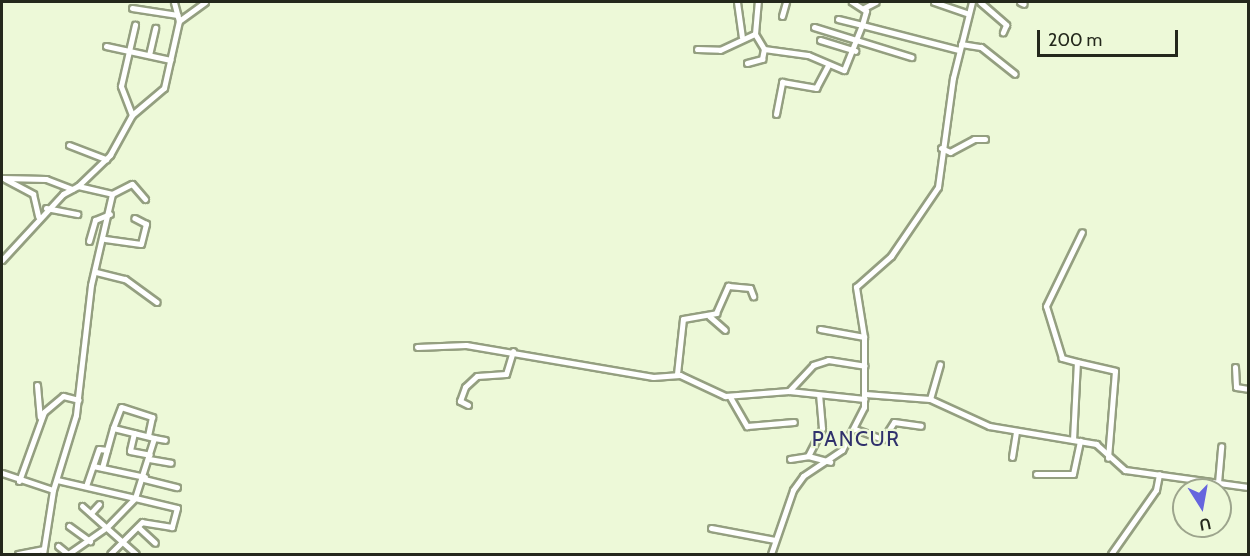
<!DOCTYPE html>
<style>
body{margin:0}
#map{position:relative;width:1250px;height:556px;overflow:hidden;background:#edf9d8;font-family:Cabin,sans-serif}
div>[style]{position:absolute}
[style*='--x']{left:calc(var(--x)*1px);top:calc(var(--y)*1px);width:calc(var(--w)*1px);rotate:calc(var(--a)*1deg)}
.roads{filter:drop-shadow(2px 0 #949f80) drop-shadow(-2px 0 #949f80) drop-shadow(0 2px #949f80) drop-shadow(0 -2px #949f80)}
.minor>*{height:5px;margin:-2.5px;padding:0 2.5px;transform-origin:2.5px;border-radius:2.5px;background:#fff}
span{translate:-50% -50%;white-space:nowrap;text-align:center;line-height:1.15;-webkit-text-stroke:4.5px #edf9d8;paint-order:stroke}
.quarter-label{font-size:21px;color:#30316c;letter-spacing:1.5px}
.frame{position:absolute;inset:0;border:3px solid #24281c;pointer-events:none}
.north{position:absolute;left:1172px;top:478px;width:60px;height:60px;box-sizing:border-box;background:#edf9d8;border:2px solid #9da58d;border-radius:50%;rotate:169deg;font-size:16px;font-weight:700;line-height:24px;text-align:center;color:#24281c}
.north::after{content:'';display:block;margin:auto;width:21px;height:27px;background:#6665de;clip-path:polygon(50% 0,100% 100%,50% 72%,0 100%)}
.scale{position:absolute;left:1037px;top:30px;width:141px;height:27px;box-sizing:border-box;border:3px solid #24281c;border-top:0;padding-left:8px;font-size:18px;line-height:21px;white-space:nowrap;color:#24281c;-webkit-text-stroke:4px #edf9d8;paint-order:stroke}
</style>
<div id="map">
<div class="roads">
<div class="minor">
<div style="--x:737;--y:2;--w:35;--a:82"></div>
<div style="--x:934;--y:2;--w:36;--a:19"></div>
<div style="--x:980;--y:2;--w:35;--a:41"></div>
<div style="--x:1006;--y:25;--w:8;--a:113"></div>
<div style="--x:1020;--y:2;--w:4;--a:27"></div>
<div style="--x:132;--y:8;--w:46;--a:8.8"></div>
<div style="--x:864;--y:8;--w:13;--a:-27"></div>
<div style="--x:782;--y:16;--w:15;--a:-74"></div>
<div style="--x:838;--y:19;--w:25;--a:14"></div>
<div style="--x:862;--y:25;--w:15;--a:-74"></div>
<div style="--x:866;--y:11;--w:17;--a:-147"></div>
<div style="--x:179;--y:21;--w:32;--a:-36"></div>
<div style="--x:814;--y:27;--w:102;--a:17.2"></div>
<div style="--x:755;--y:34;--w:32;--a:-85"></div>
<div style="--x:820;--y:40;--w:37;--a:17"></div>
<div style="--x:961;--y:44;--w:20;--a:9"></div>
<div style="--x:981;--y:47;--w:43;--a:38.5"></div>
<div style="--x:106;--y:46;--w:66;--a:12.2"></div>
<div style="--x:697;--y:49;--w:23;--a:2"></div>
<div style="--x:720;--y:50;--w:38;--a:-25"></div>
<div style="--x:755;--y:34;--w:17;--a:59"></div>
<div style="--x:764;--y:49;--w:44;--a:7.8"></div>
<div style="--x:808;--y:55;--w:39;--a:23"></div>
<div style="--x:844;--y:70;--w:48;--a:-68.2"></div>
<div style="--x:862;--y:25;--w:100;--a:14.5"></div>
<div style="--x:149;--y:55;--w:28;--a:-77"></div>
<div style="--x:747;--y:63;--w:16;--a:-15"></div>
<div style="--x:762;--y:59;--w:10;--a:-79"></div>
<div style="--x:776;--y:114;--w:33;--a:-79"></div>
<div style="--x:782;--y:82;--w:35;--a:10"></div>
<div style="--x:816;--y:88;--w:26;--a:-62"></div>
<div style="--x:132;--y:115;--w:31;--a:-111"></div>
<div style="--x:121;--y:86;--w:63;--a:-77.1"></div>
<div style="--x:69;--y:145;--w:40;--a:21"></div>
<div style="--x:941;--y:148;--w:10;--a:24"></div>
<div style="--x:950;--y:152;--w:27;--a:-28"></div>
<div style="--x:974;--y:139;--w:11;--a:0"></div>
<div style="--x:3;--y:178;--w:43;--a:1.3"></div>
<div style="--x:46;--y:179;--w:28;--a:21"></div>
<div style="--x:5;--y:179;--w:32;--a:28"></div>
<div style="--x:33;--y:194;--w:23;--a:77"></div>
<div style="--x:78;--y:186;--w:45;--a:-44.1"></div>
<div style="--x:110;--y:155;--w:46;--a:-61.2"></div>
<div style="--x:132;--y:115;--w:42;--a:-40.2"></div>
<div style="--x:164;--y:88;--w:69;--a:-77.4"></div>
<div style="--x:179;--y:21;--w:20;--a:-105"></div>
<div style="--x:112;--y:194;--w:22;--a:-27"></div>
<div style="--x:132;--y:184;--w:20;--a:49"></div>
<div style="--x:46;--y:208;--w:32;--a:11"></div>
<div style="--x:105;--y:239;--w:36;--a:8"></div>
<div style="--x:141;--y:244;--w:21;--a:-76"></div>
<div style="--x:146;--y:224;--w:13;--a:-153"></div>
<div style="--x:89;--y:241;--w:22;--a:-74"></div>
<div style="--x:95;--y:220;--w:16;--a:-22"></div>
<div style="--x:2;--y:260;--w:90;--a:-47.3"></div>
<div style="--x:63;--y:194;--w:17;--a:-28"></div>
<div style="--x:78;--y:186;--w:35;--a:13"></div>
<div style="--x:112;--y:194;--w:93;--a:103"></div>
<div style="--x:91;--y:285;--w:131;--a:96.6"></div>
<div style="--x:76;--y:415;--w:78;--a:107"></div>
<div style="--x:53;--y:490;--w:54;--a:-161.6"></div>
<div style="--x:96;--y:272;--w:30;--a:14"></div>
<div style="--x:125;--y:279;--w:39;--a:36"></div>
<div style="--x:709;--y:316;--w:21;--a:41"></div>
<div style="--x:820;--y:329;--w:45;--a:10.3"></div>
<div style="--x:417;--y:347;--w:49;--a:-2.3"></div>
<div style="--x:466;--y:345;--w:190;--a:9.7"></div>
<div style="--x:653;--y:377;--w:27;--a:-4"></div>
<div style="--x:680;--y:375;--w:50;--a:25"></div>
<div style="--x:725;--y:396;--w:64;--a:-4.5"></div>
<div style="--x:789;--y:391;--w:76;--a:6"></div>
<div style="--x:1077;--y:362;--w:39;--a:13"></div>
<div style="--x:1115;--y:371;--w:87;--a:94.6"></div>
<div style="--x:1235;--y:367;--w:20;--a:87"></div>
<div style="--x:1236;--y:387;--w:12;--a:9"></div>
<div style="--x:677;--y:374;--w:55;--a:-83.8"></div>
<div style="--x:683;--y:319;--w:34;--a:-10"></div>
<div style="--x:716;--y:313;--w:30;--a:-66"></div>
<div style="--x:728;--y:286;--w:22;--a:5"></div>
<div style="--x:750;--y:288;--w:9;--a:69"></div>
<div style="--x:37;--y:385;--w:32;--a:85"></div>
<div style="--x:789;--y:391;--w:35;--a:-47"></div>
<div style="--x:813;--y:365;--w:16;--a:-18"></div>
<div style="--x:828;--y:360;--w:37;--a:9"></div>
<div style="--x:865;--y:394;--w:65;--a:4.4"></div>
<div style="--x:930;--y:399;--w:65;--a:24.6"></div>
<div style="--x:989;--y:426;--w:109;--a:9.5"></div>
<div style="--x:1096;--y:444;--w:39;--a:42"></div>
<div style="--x:1125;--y:470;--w:124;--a:7.9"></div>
<div style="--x:730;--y:397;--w:34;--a:60"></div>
<div style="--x:747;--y:426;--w:47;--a:-4.9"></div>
<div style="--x:930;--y:399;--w:36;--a:-74"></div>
<div style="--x:468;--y:405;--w:9;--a:-153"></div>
<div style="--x:460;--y:401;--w:15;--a:-70"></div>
<div style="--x:465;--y:387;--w:16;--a:-43"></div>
<div style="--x:477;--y:376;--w:29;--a:-4"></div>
<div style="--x:506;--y:374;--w:24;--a:-73"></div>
<div style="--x:113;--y:428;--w:22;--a:-69"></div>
<div style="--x:121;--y:407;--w:33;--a:18"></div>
<div style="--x:152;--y:417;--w:19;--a:102"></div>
<div style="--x:855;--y:429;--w:30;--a:20"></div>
<div style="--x:883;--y:439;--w:20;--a:-57"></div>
<div style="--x:894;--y:422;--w:27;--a:8"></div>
<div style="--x:134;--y:433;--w:18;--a:103"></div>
<div style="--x:130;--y:451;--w:20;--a:11"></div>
<div style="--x:154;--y:438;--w:11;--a:10"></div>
<div style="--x:1073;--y:440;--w:78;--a:-87.1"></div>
<div style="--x:1077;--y:362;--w:16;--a:-165"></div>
<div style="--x:1062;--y:358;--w:54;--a:-107.1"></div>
<div style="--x:1046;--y:306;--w:82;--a:-64.1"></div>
<div style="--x:808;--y:456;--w:31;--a:-63"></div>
<div style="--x:822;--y:428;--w:32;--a:-95"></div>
<div style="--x:1012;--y:457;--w:26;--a:-81"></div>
<div style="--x:149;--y:459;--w:22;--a:10"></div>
<div style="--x:790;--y:459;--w:18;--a:-9"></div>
<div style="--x:808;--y:456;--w:23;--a:15"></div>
<div style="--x:93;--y:466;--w:53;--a:11.9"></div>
<div style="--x:1036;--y:474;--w:37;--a:0"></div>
<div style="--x:1073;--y:474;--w:34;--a:-78"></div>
<div style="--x:144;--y:479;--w:34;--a:14"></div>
<div style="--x:57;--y:480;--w:80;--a:13"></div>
<div style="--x:135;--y:498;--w:63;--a:-72.4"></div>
<div style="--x:154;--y:438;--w:42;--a:-166.3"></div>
<div style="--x:113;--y:428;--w:41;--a:105.4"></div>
<div style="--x:19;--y:481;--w:73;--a:-70.1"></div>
<div style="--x:44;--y:412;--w:25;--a:-40"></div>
<div style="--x:63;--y:396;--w:16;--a:14"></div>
<div style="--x:1218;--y:483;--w:37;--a:-85"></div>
<div style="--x:86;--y:486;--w:39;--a:-71"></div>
<div style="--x:99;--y:449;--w:8;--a:7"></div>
<div style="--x:82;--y:506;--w:72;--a:41.6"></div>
<div style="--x:91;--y:513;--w:12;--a:-48"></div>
<div style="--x:69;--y:526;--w:26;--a:36"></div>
<div style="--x:138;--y:527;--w:23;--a:43"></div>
<div style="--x:711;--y:528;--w:65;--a:10.6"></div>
<div style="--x:58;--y:546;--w:13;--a:39"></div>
<div style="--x:18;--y:554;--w:25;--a:-11"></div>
<div style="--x:43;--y:554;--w:65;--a:-81.1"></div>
<div style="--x:68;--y:554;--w:47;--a:-34.7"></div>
<div style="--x:107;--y:527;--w:40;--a:-46"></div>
<div style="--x:135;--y:498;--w:43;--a:13.4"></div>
<div style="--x:177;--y:508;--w:20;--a:105"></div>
<div style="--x:172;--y:527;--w:30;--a:-171"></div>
<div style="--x:142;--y:522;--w:45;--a:135"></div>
<div style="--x:771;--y:554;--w:68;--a:-71"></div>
<div style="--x:793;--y:490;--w:17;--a:-54"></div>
<div style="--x:803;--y:476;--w:47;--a:-33.7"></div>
<div style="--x:842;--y:450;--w:48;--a:-62.9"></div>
<div style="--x:864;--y:407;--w:70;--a:-90"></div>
<div style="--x:864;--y:337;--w:51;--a:-99.1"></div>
<div style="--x:856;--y:287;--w:47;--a:-41.5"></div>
<div style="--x:891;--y:256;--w:83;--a:-55.7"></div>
<div style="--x:938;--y:187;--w:110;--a:-82.2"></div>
<div style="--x:953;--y:78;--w:78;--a:-76"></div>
<div style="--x:1111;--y:554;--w:78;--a:-54.9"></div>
<div style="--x:1156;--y:490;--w:16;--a:-79"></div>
</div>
</div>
<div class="quarter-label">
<span style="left:856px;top:439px">PANCUR</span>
</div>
<div class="frame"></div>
<div class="north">U</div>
<div class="scale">200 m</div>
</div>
